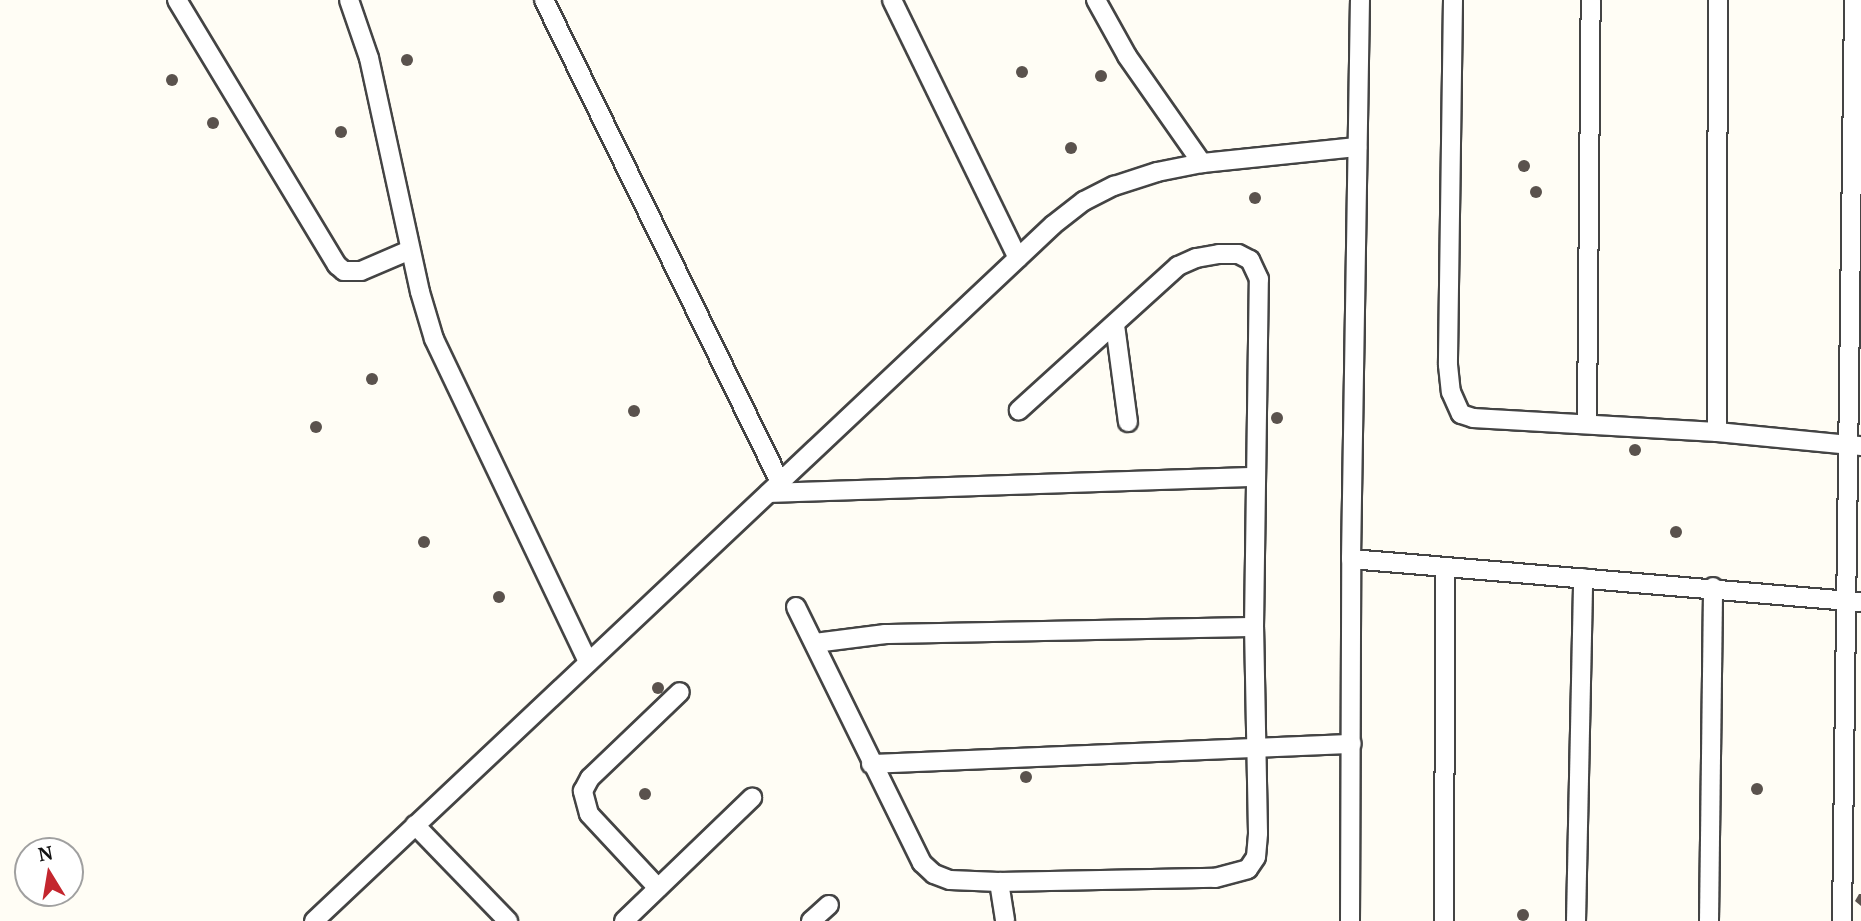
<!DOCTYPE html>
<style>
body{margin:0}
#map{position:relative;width:1861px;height:921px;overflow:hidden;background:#fffdf5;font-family:"PT Serif",serif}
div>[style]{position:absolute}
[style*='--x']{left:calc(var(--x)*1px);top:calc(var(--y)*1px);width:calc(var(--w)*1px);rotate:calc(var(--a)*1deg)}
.building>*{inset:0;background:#5a524d}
.round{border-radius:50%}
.roads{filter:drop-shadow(2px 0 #444) drop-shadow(-2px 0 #444) drop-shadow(0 2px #444) drop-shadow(0 -2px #444)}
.minor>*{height:18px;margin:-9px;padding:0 9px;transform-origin:9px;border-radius:9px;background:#fff}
span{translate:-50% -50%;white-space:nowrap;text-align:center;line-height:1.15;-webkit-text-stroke:7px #fff;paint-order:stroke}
.north{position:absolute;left:14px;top:837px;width:70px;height:70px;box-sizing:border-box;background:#fff;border:2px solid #a0a0a0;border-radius:50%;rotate:349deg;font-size:19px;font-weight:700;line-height:28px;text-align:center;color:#111}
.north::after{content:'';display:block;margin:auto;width:24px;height:32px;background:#c4262e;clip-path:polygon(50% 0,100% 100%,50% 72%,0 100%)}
</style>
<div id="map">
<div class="building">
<div class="round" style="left:401px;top:54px;width:12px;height:12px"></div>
<div class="round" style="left:1016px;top:66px;width:12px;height:12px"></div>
<div class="round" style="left:1095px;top:70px;width:12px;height:12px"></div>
<div class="round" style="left:166px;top:74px;width:12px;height:12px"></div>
<div class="round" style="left:207px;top:117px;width:12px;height:12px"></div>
<div class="round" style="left:335px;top:126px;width:12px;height:12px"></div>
<div class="round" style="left:1065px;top:142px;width:12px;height:12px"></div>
<div class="round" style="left:1518px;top:160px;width:12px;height:12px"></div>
<div class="round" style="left:1530px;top:186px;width:12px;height:12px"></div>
<div class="round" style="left:1249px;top:192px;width:12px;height:12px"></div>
<div class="round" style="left:366px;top:373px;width:12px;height:12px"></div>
<div class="round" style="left:628px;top:405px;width:12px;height:12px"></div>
<div class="round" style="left:1271px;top:412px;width:12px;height:12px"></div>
<div class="round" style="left:310px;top:421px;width:12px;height:12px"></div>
<div class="round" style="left:1629px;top:444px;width:12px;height:12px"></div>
<div class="round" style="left:1670px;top:526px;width:12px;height:12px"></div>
<div class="round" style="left:418px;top:536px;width:12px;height:12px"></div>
<div class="round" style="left:493px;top:591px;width:12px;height:12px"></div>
<div class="round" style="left:652px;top:682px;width:12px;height:12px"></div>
<div class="round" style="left:1020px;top:771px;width:12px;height:12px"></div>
<div class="round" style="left:1751px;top:783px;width:12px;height:12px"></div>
<div class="round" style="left:639px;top:788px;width:12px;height:12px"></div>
<div style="clip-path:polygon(1859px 894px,1861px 894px,1861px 906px,1855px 901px)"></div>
<div class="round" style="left:1517px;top:909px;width:12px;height:12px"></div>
</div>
<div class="roads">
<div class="minor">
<div style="--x:177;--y:0;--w:310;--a:58.9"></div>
<div style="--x:337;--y:265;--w:9;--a:41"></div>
<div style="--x:344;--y:271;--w:17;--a:0"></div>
<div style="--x:361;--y:271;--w:53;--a:-23.2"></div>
<div style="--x:349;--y:0;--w:61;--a:71"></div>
<div style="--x:369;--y:58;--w:239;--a:77.7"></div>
<div style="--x:420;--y:292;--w:49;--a:73.4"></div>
<div style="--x:434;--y:339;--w:358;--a:64.5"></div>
<div style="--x:544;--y:0;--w:537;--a:63.91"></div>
<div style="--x:892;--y:0;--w:287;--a:64"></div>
<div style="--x:1096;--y:0;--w:64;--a:61"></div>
<div style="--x:1127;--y:56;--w:131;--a:55"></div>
<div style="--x:1453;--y:0;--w:365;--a:90.8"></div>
<div style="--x:1448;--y:365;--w:27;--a:84"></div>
<div style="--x:1451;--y:392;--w:24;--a:66"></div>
<div style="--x:1461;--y:414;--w:13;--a:18"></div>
<div style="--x:1473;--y:418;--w:244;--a:3.3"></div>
<div style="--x:1717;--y:432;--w:145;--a:5.6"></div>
<div style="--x:1115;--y:325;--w:98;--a:82.4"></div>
<div style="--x:1587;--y:423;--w:423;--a:-89.5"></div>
<div style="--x:1717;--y:432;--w:432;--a:-89.9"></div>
<div style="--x:769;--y:493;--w:487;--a:-1.9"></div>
<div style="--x:1351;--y:559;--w:512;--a:4.82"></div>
<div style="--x:796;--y:607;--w:285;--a:63.8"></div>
<div style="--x:922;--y:863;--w:16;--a:43"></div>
<div style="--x:934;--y:874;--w:17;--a:21"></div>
<div style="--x:950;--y:880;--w:49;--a:2.3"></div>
<div style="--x:999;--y:882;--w:216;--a:-1.1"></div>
<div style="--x:1215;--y:878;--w:34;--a:-15"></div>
<div style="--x:1248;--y:869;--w:14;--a:-56"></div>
<div style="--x:1256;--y:857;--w:24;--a:-85"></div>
<div style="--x:1258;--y:833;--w:206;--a:-91.1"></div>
<div style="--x:1254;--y:627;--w:348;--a:-89.2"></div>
<div style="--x:1259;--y:279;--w:21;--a:-115"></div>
<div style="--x:1250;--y:260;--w:13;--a:-153"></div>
<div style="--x:1238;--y:254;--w:19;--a:180"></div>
<div style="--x:1219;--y:254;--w:23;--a:170"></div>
<div style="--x:1196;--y:258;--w:20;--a:156"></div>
<div style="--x:1178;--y:266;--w:215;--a:137.8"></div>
<div style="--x:815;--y:643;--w:71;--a:-7.3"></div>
<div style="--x:885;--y:634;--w:369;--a:-1.1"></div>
<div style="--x:871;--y:764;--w:481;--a:-2.4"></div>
<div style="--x:415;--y:825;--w:134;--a:45.9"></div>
<div style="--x:999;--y:882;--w:39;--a:81"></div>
<div style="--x:658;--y:888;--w:101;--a:-133"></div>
<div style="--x:589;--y:814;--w:24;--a:-105"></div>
<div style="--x:583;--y:791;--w:15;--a:-62"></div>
<div style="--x:590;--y:778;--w:124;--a:-43.7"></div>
<div style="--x:314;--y:921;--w:1015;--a:-43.28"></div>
<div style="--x:1053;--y:225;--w:39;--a:-38"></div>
<div style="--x:1084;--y:201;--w:34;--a:-27"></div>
<div style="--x:1114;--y:186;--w:45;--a:-18"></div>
<div style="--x:1157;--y:172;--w:46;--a:-11.3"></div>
<div style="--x:1202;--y:163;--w:156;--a:-5.9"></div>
<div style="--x:624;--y:921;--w:178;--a:-43.9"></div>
<div style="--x:811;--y:921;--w:24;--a:-42"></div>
<div style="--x:1350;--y:921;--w:362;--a:-89.8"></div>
<div style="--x:1351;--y:559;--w:559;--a:-89.08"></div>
<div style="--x:1444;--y:921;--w:354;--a:-89.8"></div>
<div style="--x:1576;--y:921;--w:343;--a:-88.8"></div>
<div style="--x:1709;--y:921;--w:334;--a:-89.3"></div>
<div style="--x:1842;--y:921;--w:921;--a:-89.25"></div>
</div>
</div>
<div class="north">N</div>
</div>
